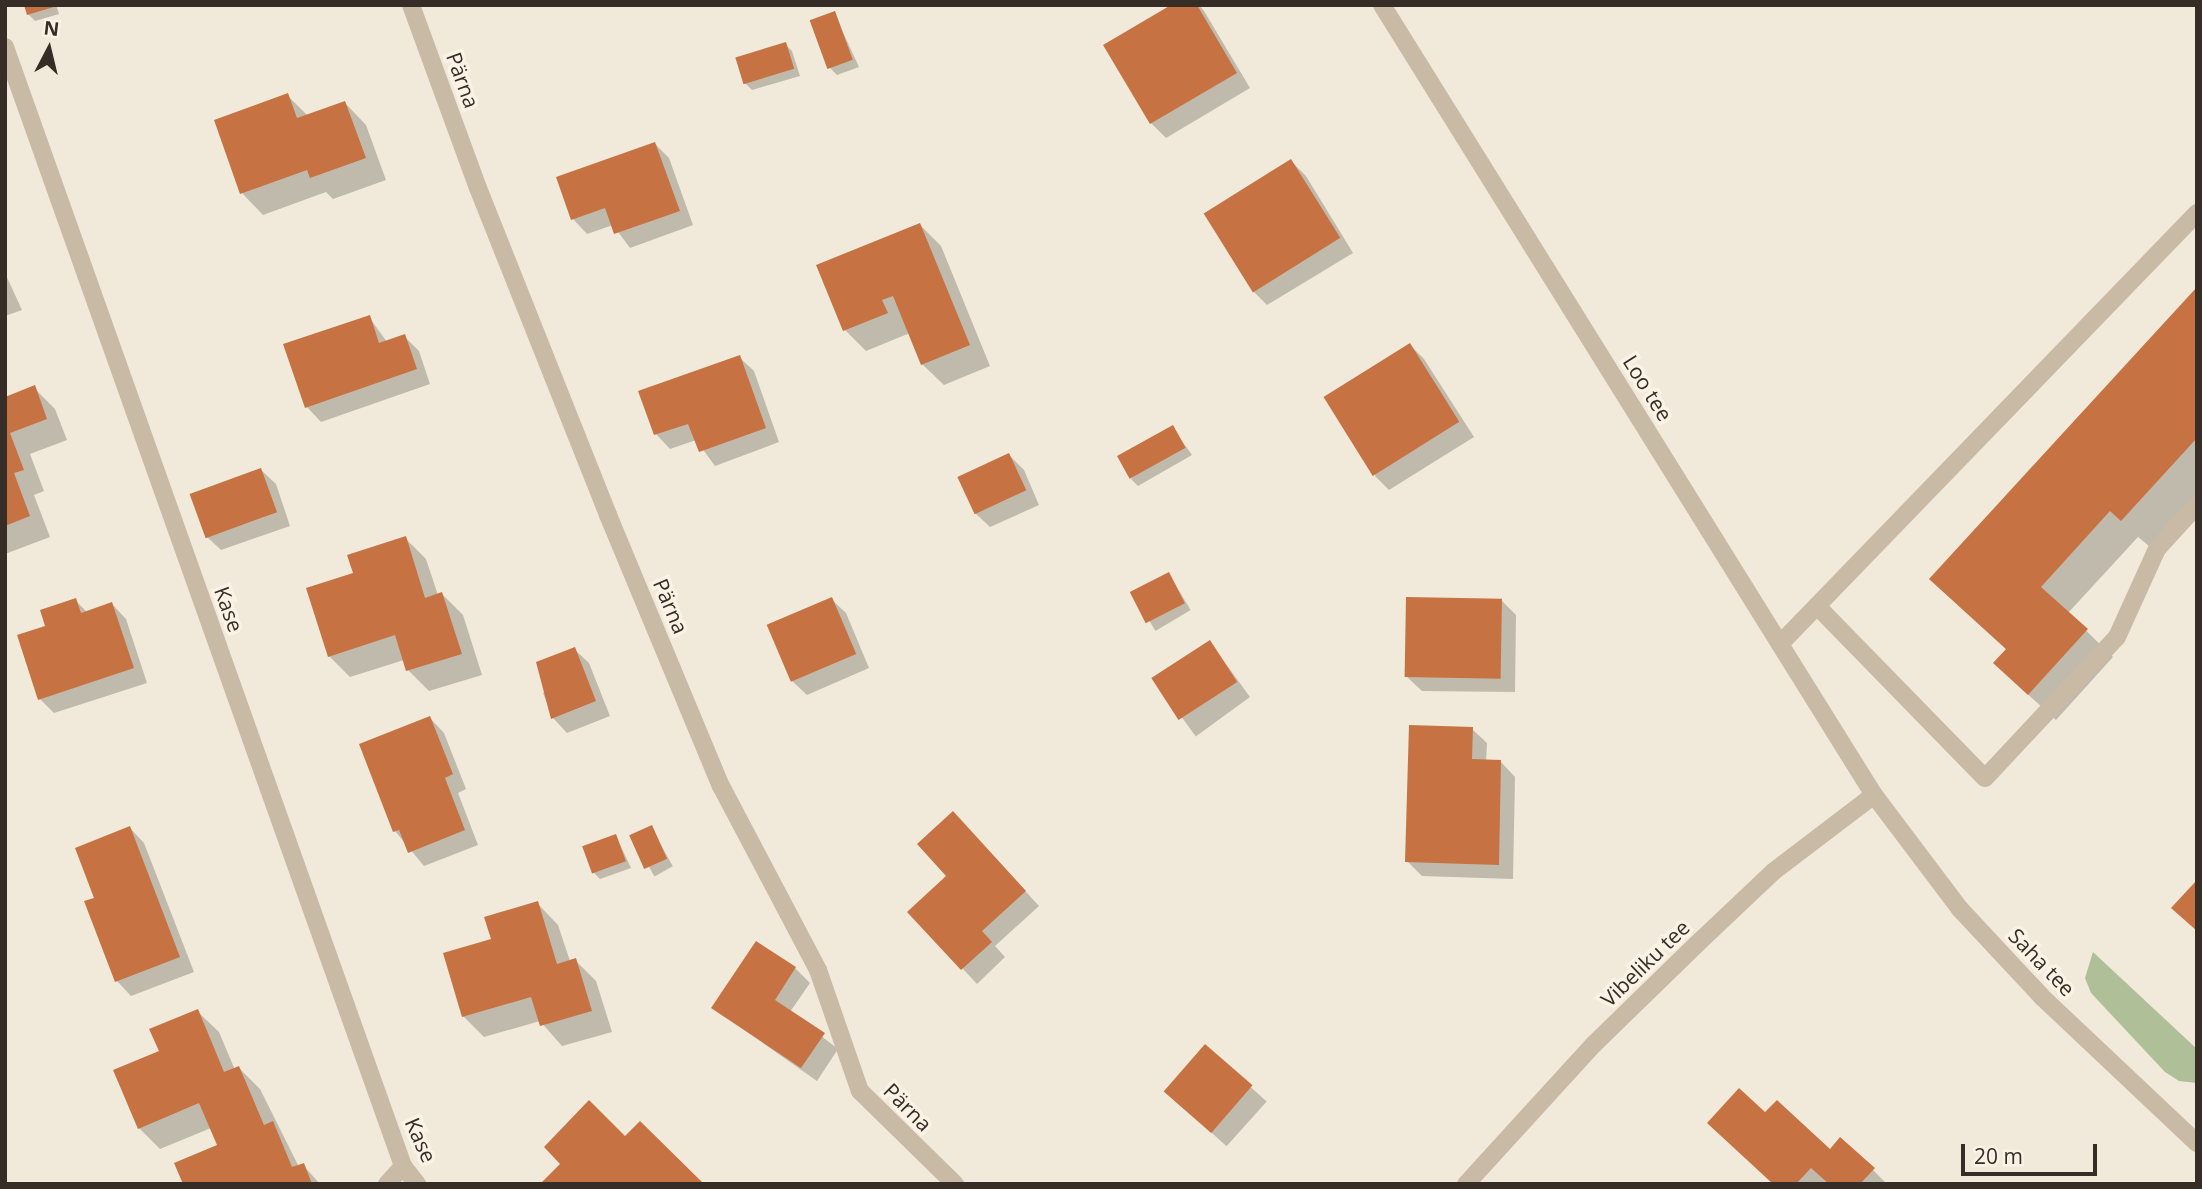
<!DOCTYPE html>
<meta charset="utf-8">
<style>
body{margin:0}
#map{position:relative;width:2202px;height:1189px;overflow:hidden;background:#f1e9d9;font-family:"Open Sans",sans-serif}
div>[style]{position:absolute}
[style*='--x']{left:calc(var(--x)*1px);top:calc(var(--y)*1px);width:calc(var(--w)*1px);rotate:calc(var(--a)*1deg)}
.green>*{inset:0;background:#afc099}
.shadow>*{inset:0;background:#0003;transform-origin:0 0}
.building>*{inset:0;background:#c77242;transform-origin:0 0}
.service>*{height:18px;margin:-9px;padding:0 9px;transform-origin:9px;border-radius:9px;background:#c9baa5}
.minor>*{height:18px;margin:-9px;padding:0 9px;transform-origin:9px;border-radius:9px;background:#c9baa5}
.tertiary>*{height:18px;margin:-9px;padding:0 9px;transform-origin:9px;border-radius:9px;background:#c9baa5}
span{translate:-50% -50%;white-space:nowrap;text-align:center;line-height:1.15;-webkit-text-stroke:7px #f9f2e5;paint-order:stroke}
.street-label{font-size:21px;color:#352d26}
.frame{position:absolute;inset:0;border:7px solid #352d26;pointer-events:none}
.north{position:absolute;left:14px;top:14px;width:70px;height:70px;-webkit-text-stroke:5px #f9f2e5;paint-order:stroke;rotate:7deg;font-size:19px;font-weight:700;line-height:28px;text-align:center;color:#352d26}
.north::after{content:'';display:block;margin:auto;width:24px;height:32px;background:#352d26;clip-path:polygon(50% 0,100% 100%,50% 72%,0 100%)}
.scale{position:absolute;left:1961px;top:1144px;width:136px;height:32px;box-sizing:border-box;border:4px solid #352d26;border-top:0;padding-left:9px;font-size:21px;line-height:24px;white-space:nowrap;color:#352d26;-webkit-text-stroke:5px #f9f2e5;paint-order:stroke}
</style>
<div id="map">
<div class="green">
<div style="clip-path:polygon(2093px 952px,2197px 1049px,2197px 1083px,2179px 1081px,2165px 1072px,2091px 993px,2085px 978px)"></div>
</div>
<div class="shadow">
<div style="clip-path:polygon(56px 5px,59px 14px,35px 21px,28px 14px)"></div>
<div style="clip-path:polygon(1174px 5px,1199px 5px,1204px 11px,1250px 88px,1166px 138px,1151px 123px)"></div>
<div style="clip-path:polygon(834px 13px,859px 67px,837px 75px,830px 68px)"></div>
<div style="clip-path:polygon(785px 44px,792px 51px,800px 76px,752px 90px,745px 83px)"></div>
<div style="clip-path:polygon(287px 95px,308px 116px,345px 103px,366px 125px,386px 180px,333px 199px,326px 192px,263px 215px,242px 193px,216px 121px)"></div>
<div style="clip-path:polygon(655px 144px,669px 158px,693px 225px,630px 248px,613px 225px,587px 234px,573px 219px,558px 178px)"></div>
<div style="clip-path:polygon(1291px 161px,1306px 176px,1353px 253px,1267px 305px,1253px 291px)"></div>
<div style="clip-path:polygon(920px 225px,941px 246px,990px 366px,944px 385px,922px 364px,910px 333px,866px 351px,845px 330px,819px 266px)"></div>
<div style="clip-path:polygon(5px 273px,22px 310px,5px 316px)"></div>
<div style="clip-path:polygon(2197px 289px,2197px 494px,2149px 546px,2138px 537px,2068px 613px,2113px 657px,2056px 720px,2022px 689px,2007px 650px,1958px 605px)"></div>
<div style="clip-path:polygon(369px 317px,387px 342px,404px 336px,419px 351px,430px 384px,321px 422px,307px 407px)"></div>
<div style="clip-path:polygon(1410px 345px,1424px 359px,1474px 437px,1389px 490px,1375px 476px)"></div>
<div style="clip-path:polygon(739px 357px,754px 371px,779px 442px,715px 466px,696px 440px,670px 449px,656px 434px,641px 392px)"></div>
<div style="clip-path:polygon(34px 388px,55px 409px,67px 440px,30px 454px,44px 491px,34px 495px,50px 537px,5px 554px,5px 399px)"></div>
<div style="clip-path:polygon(1172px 427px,1192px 455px,1138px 486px,1131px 479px)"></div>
<div style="clip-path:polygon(1009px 455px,1024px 470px,1039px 505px,990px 527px,975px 513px)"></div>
<div style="clip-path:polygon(261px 470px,276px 484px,290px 526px,221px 550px,206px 536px)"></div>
<div style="clip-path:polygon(405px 538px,426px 559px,438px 595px,442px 594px,463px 615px,482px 675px,429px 691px,408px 670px,404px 660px,350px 677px,329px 656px,355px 575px)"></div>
<div style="left:1169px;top:574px;width:42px;height:41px;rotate:59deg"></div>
<div style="clip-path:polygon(831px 599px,846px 613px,869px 668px,807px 695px,792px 681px)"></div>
<div style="clip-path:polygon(75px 600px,87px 612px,112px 604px,126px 619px,147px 683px,54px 713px,40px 699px,47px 627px)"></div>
<div style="clip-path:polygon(1501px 600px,1516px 615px,1515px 692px,1422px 691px,1407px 677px)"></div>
<div style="left:1210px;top:642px;width:68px;height:67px;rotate:54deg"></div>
<div style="clip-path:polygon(574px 649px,589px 663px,610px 716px,567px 733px,553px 718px,543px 693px,549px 690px)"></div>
<div style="clip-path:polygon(430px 718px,444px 733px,466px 789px,458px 793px,478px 845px,424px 866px,395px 831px)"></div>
<div style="clip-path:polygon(1472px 729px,1487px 743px,1486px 762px,1501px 762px,1515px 777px,1513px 879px,1422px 876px,1407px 861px)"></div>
<div style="left:651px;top:827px;width:45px;height:21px;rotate:61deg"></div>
<div style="clip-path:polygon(130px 828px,144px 843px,194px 972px,131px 996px,117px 981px,96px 899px)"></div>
<div style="clip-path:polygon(967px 828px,1039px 906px,995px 946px,1005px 957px,977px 984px,910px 912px,949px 877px)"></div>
<div style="clip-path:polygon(616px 836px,631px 868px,600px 879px,593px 872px)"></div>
<div style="clip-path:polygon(537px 903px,558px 925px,570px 961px,575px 960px,596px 981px,612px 1032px,562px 1046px,540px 1021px,484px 1037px,463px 1016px,493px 941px)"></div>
<div style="clip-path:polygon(795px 968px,810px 983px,790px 1012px,838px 1049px,817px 1081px,713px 1008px)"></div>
<div style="clip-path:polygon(197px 1011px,219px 1032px,235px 1070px,239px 1068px,260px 1089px,299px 1167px,303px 1165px,320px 1184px,185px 1184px,219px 1146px,211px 1128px,160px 1149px,139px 1128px,161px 1052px)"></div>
<div style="left:1205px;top:1046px;width:83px;height:60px;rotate:42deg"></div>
<div style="clip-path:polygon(1765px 1115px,1830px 1152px,1873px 1170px,1887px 1184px,1774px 1184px)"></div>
</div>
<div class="building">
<div style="clip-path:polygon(24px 5px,57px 5px,57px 6px,27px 15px)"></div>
<div style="clip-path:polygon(1171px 5px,1197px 5px,1237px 73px,1150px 124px,1103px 45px)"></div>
<div style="left:835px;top:11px;width:52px;height:27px;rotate:70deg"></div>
<div style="left:786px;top:42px;width:28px;height:53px;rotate:73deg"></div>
<div style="clip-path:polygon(288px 93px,297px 118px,345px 101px,366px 158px,310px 178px,307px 170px,240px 194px,214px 120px)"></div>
<div style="clip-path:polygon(655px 142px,680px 211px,614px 234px,605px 208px,571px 220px,556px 177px)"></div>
<div style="left:1291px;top:159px;width:93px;height:103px;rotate:58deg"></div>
<div style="clip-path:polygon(920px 223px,970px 345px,921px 365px,893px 296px,882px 300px,888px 313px,843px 331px,816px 265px)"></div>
<div style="clip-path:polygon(2197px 287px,2197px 438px,2121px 521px,2110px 511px,2041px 587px,2088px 629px,2028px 695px,1993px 663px,2006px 649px,1929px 579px)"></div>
<div style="clip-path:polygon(370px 315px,379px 343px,405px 334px,417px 369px,305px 408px,283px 344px)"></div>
<div style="left:1410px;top:343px;width:93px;height:102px;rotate:58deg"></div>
<div style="clip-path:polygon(740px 355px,766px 428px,699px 452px,688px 424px,654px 435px,638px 391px)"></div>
<div style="clip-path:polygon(35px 385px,47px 419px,10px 433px,24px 470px,14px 473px,30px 516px,5px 526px,5px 397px)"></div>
<div style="left:1173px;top:425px;width:26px;height:64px;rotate:61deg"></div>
<div style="left:1009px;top:453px;width:41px;height:57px;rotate:65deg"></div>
<div style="left:261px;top:468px;width:47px;height:76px;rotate:70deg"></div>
<div style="clip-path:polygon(406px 536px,425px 598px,442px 592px,462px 654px,406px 671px,395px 635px,328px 657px,306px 588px,353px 573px,347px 555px)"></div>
<div style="left:1169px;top:572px;width:35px;height:44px;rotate:63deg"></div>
<div style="left:832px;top:597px;width:62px;height:71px;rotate:67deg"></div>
<div style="left:1406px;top:597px;width:96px;height:80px;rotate:1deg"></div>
<div style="clip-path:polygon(76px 598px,81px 613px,112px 602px,134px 668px,38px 700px,17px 635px,45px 626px,40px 610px)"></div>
<div style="left:1210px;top:640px;width:50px;height:70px;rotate:57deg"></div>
<div style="clip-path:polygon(575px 647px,596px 701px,551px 719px,536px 662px)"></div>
<div style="clip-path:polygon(430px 716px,453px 774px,445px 778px,465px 830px,408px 853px,399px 830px,393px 832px,359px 744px)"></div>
<div style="clip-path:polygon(1409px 725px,1473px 727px,1472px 759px,1501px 760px,1499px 865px,1405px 862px)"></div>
<div style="clip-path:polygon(953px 811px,1026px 891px,982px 931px,992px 942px,961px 970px,907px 912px,946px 876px,917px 844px)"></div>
<div style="left:652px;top:825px;width:37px;height:25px;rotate:66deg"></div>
<div style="clip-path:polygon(130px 826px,180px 957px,115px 982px,84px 901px,94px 898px,75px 848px)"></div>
<div style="left:616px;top:834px;width:29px;height:36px;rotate:70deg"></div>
<div style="clip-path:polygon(2197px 880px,2197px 931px,2171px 908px)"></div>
<div style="clip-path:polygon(538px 901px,557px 964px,576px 958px,592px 1011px,540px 1026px,531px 997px,462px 1017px,443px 953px,491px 939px,484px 917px)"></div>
<div style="clip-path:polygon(756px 941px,796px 967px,775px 1000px,825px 1033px,801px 1068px,711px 1008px)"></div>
<div style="clip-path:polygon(198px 1009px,224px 1072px,239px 1066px,264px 1125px,273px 1121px,292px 1167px,304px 1163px,312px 1184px,183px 1184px,174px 1163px,217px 1145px,199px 1103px,138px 1129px,113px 1070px,159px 1051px,149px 1029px)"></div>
<div style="left:1205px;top:1044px;width:63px;height:63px;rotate:41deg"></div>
<div style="clip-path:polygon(1739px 1088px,1765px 1112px,1777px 1100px,1830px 1149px,1840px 1137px,1875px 1168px,1860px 1184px,1829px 1184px,1811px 1168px,1796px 1184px,1773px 1184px,1707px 1123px)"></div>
<div style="clip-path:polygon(589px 1100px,625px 1136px,640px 1121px,704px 1184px,540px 1184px,560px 1164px,544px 1147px)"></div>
</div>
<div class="service">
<div style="--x:1817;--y:606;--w:240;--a:45.7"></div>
<div style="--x:1985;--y:778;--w:193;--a:-46.9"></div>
<div style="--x:2117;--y:637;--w:97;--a:-65.6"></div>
<div style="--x:2157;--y:549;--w:59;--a:-47.7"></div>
<div style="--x:1780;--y:644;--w:600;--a:-45.95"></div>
</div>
<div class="minor">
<div style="--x:411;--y:5;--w:195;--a:69.9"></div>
<div style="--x:478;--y:188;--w:352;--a:68.3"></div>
<div style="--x:608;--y:515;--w:294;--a:67.4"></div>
<div style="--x:721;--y:786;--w:208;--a:62.2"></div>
<div style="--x:818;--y:970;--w:128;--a:70.9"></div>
<div style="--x:860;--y:1091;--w:133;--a:44.4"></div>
<div style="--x:5;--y:47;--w:1188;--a:70.42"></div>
<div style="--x:403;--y:1166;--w:23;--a:52"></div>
<div style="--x:1874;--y:795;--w:143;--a:53"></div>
<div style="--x:1960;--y:909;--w:120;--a:47"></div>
<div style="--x:2042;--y:997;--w:213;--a:43.3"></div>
<div style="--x:387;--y:1184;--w:24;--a:-48"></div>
</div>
<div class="tertiary">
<div style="--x:1382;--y:5;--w:931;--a:58.09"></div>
<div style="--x:1874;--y:795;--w:127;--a:142.7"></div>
<div style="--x:1773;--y:872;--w:100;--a:136.6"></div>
<div style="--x:1700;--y:941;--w:148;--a:135.8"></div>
<div style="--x:1594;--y:1044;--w:190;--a:132.4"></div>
</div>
<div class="street-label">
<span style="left:463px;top:80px;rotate:70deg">Pärna</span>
<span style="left:1648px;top:388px;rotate:58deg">Loo tee</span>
<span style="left:671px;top:606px;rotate:67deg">Pärna</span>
<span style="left:229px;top:609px;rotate:70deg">Kase</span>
<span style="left:2042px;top:962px;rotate:46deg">Saha tee</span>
<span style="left:1645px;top:963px;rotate:-44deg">Vibeliku tee</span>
<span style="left:908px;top:1107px;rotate:45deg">Pärna</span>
<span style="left:421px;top:1140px;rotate:66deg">Kase</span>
</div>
<div class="frame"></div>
<div class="north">N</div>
<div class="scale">20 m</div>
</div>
